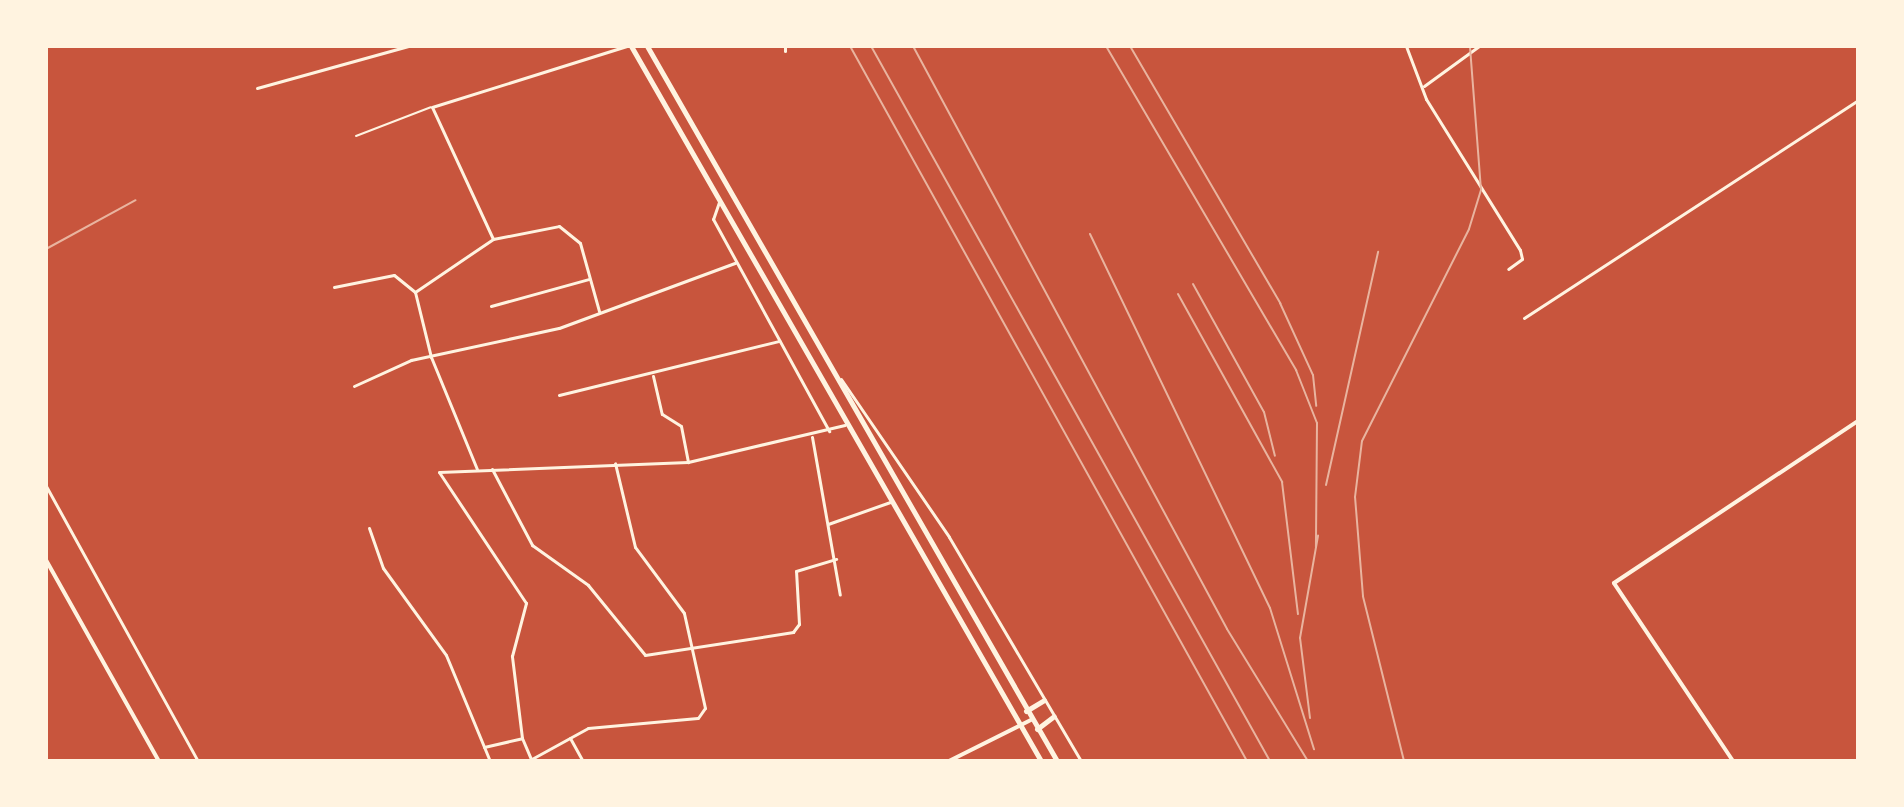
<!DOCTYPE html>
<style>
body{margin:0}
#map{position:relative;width:1904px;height:807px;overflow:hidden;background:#c8553d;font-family:"Open Sans",sans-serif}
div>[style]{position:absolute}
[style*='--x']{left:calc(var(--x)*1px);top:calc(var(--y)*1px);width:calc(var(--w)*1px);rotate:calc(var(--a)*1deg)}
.service>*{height:2px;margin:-1px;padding:0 1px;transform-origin:1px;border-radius:1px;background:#fff3e0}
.minor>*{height:3px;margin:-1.5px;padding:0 1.5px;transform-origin:1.5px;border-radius:1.5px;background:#fff3e0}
.tertiary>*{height:4px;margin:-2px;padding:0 2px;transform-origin:2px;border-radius:2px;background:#fff3e0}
.secondary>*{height:5px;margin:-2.5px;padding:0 2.5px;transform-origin:2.5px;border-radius:2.5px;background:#fff3e0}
.rail>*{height:2px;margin:-1px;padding:0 1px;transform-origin:1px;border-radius:1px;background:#e9b49f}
span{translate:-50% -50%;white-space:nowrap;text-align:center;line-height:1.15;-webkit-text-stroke:7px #fff3e0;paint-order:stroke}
.frame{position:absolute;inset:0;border:48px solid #fff3e0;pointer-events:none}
</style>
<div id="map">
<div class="service">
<div style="--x:356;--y:136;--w:80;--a:-21.1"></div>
</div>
<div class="minor">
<div style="--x:785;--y:46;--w:5;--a:90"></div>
<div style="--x:1406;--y:46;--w:57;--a:69.3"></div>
<div style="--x:1426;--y:99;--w:178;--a:58.1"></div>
<div style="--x:1520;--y:250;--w:9;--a:77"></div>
<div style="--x:1522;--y:259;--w:17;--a:144"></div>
<div style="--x:1424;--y:86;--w:68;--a:-36"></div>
<div style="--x:257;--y:88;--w:157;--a:-15.5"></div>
<div style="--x:719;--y:202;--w:18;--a:109"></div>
<div style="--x:713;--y:219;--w:242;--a:61.3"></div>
<div style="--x:493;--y:239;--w:145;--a:-114.8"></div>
<div style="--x:432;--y:107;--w:204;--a:-17.4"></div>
<div style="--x:334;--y:287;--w:61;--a:-11.3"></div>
<div style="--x:394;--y:275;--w:27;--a:39"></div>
<div style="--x:415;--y:292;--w:94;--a:-34.2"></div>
<div style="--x:493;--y:239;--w:67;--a:-11.1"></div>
<div style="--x:559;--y:226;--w:27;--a:39"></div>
<div style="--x:580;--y:243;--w:71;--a:74.4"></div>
<div style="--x:415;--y:292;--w:67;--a:76.2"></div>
<div style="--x:431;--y:357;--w:121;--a:67.7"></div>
<div style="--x:491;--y:306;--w:102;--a:-15.4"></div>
<div style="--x:1524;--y:318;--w:399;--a:-33.1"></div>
<div style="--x:653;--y:376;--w:39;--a:77"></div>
<div style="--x:662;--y:414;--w:22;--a:32"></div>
<div style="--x:681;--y:426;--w:37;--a:79"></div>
<div style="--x:841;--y:379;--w:191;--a:55.6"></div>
<div style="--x:949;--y:537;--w:260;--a:59.5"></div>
<div style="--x:354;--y:386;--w:63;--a:-24.5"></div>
<div style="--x:411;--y:360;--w:151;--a:-12.2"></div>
<div style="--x:559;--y:328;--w:188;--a:-20.3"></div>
<div style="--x:559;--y:395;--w:227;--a:-13.8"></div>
<div style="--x:812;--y:437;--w:160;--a:80"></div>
<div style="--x:492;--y:469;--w:86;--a:62.2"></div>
<div style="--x:532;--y:545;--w:69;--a:35.5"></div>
<div style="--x:588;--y:585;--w:90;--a:50.8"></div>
<div style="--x:645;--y:655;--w:150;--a:-8.8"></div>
<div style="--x:793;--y:632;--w:10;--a:-53"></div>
<div style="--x:799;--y:624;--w:53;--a:-93.2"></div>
<div style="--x:796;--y:571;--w:42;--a:-16.7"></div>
<div style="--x:46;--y:486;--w:314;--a:61.1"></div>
<div style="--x:828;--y:524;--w:66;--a:-19.5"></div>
<div style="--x:369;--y:528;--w:42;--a:70.7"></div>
<div style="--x:383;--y:568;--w:107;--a:54.1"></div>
<div style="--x:446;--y:655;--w:115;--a:67.5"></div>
<div style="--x:522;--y:738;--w:23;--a:67"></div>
<div style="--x:570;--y:738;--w:26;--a:61"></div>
<div style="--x:484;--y:747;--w:39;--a:-13"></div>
<div style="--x:522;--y:738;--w:83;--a:-97"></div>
<div style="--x:512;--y:656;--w:55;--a:-75.2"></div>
<div style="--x:526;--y:603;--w:157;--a:-123.6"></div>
<div style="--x:439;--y:472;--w:249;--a:-2.3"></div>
<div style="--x:688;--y:462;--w:161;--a:-13.3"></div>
<div style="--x:528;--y:761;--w:68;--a:-28.8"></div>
<div style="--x:588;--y:728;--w:110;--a:-5.2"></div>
<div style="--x:698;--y:718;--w:12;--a:-55"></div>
<div style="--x:705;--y:708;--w:97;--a:-102.5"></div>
<div style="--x:684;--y:613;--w:82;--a:-126.6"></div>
<div style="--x:635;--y:547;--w:86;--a:-103.4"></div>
</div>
<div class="tertiary">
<div style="--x:46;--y:560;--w:231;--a:60.7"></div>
<div style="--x:949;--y:761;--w:92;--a:-26.6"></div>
<div style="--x:1733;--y:761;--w:214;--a:-123.8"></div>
<div style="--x:1614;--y:583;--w:293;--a:-33.6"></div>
</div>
<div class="secondary">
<div style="--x:631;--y:46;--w:824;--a:60.17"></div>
<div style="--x:647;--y:46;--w:824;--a:60.17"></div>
<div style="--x:1026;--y:711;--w:21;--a:-31"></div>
<div style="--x:1037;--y:729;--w:21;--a:-37"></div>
</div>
<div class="rail">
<div style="--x:850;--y:46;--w:818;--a:60.96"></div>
<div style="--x:871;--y:46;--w:819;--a:60.84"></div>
<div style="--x:913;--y:46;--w:662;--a:61.69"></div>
<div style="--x:1227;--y:629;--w:155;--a:58.5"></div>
<div style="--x:1106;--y:46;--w:376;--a:59.6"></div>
<div style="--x:1296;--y:370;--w:57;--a:68.4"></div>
<div style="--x:1317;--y:423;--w:124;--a:90.5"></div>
<div style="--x:1130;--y:46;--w:298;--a:59.7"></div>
<div style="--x:1280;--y:303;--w:79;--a:65.4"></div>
<div style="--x:1313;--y:375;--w:31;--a:84"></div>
<div style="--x:1090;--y:234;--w:415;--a:64.3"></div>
<div style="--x:1270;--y:608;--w:148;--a:72.7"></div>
<div style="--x:46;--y:249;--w:102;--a:-28.6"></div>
<div style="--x:1193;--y:284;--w:146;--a:61"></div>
<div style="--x:1264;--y:412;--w:45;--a:76"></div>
<div style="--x:1178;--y:294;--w:215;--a:61"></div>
<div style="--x:1282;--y:482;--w:133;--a:83.1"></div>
<div style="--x:1326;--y:485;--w:239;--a:-77.4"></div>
<div style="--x:1310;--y:718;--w:81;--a:-97.1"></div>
<div style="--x:1300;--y:638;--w:104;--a:-80"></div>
<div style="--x:1404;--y:761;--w:170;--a:-104"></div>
<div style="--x:1363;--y:596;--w:99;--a:-94.6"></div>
<div style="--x:1355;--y:497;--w:56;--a:-82.9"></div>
<div style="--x:1362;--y:441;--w:237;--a:-63.2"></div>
<div style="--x:1469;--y:229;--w:41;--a:-72.9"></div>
<div style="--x:1481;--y:190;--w:144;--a:-94.4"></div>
</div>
<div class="frame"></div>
</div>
